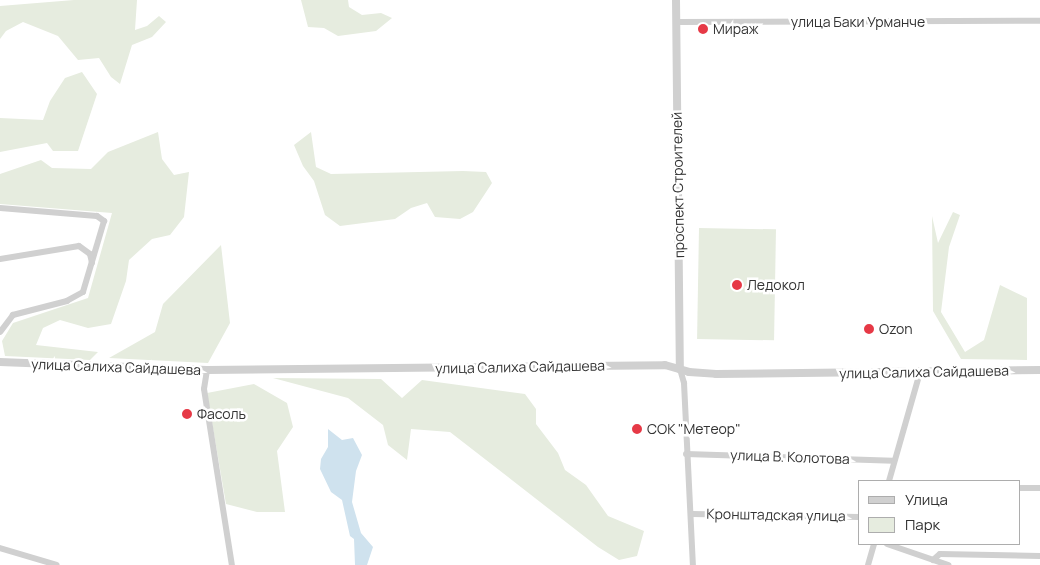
<!DOCTYPE html>
<meta charset="utf-8">
<style>
body{margin:0}
#map{position:relative;width:1040px;height:565px;overflow:hidden;background:#fff;font-family:Manrope,sans-serif}
div>[style]{position:absolute}
[style*='--x']{left:calc(var(--x)*1px);top:calc(var(--y)*1px);width:calc(var(--w)*1px);rotate:calc(var(--a)*1deg)}
.green>*{inset:0;background:#e6ecdf;transform-origin:0 0}
.water>*{inset:0;background:#cfe2ee}
.minor>*{height:6px;margin:-3px;padding:0 3px;transform-origin:3px;border-radius:3px;background:#d0d0d0}
.tertiary>*{height:8px;margin:-4px;padding:0 4px;transform-origin:4px;border-radius:4px;background:#d0d0d0}
.dots>*{width:14px;height:14px;translate:-50% -50%;box-sizing:border-box;border:2px solid #fff;border-radius:50%}
span{translate:-50% -50%;white-space:nowrap;text-align:center;line-height:1.15;-webkit-text-stroke:5px #fff;paint-order:stroke}
.street-label{font-size:14px;color:#333}
.poi-label{font-size:14px;color:#333}
.left{translate:0 -50%;text-align:left}
.legend{position:absolute;left:858px;top:480px;width:162px;height:65px;box-sizing:border-box;background:#fff;border:1px solid #adadad;margin:0;padding:6px 9px;list-style:none;font-size:15px;color:#333}
.legend li{display:flex;align-items:center;gap:10px;height:25px}
.legend b{width:25px;border:1px solid #adadad}
</style>
<div id="map">
<div class="green">
<div style="clip-path:polygon(74px 0,137px 0,135px 30px,147px 26px,159px 16px,166px 22px,152px 37px,132px 45px,120px 84px,111px 77px,99px 58px,78px 60px,58px 36px,23px 22px,6px 31px,0 39px,0 6px)"></div>
<div style="clip-path:polygon(301px 0,348px 0,349px 7px,362px 15px,381px 13px,392px 18px,376px 31px,338px 36px,324px 28px,308px 27px)"></div>
<div style="clip-path:polygon(82px 72px,97px 94px,78px 151px,53px 151px,47px 143px,0 152px,0 118px,43px 120px,50px 101px,65px 78px)"></div>
<div style="clip-path:polygon(158px 132px,162px 159px,174px 175px,189px 172px,184px 217px,170px 235px,152px 239px,129px 260px,126px 281px,111px 324px,88px 328px,60px 320px,43px 328px,36px 345px,98px 352px,90px 360px,5px 356px,2px 341px,13px 323px,88px 298px,112px 213px,0 204px,0 174px,41px 160px,52px 168px,91px 169px,108px 152px)"></div>
<div style="clip-path:polygon(311px 132px,316px 167px,331px 174px,463px 171px,486px 172px,492px 183px,473px 212px,460px 219px,435px 217px,427px 203px,411px 208px,395px 219px,340px 226px,325px 215px,314px 181px,303px 166px,294px 145px)"></div>
<div style="clip-path:polygon(953px 212px,960px 215px,949px 247px,941px 312px,965px 352px,984px 340px,1000px 285px,1027px 298px,1027px 360px,961px 359px,933px 311px,932px 216px,938px 243px)"></div>
<div style="left:699px;top:228px;width:77px;height:111px;rotate:1deg"></div>
<div style="clip-path:polygon(221px 245px,230px 323px,208px 363px,109px 358px,155px 332px,163px 304px)"></div>
<div style="clip-path:polygon(273px 378px,381px 379px,402px 398px,422px 380px,525px 394px,536px 409px,536px 424px,558px 453px,565px 470px,586px 485px,608px 516px,644px 531px,637px 556px,619px 560px,598px 547px,450px 432px,411px 429px,407px 460px,388px 445px,383px 425px,348px 398px)"></div>
<div style="clip-path:polygon(254px 384px,287px 403px,293px 427px,277px 451px,285px 512px,257px 512px,226px 504px,207px 393px)"></div>
</div>
<div class="water">
<div style="clip-path:polygon(328px 429px,342px 440px,353px 438px,362px 455px,356px 471px,352px 502px,361px 533px,373px 547px,367px 565px,355px 565px,354px 539px,350px 536px,342px 500px,331px 492px,320px 469px,321px 459px,328px 447px)"></div>
</div>
<div class="minor">
<div style="--x:676;--y:22;--w:364;--a:-0.2"></div>
<div style="--x:0;--y:208;--w:97;--a:4.7"></div>
<div style="--x:97;--y:216;--w:9;--a:36"></div>
<div style="--x:104;--y:221;--w:74;--a:106.5"></div>
<div style="--x:83;--y:292;--w:18;--a:151"></div>
<div style="--x:67;--y:301;--w:56;--a:165.5"></div>
<div style="--x:13;--y:315;--w:21;--a:127"></div>
<div style="--x:0;--y:259;--w:80;--a:-9.3"></div>
<div style="--x:79;--y:246;--w:14;--a:36"></div>
<div style="--x:90;--y:254;--w:9;--a:77"></div>
<div style="--x:680;--y:369;--w:15;--a:74"></div>
<div style="--x:684;--y:383;--w:182;--a:87.2"></div>
<div style="--x:207;--y:370;--w:19;--a:99"></div>
<div style="--x:204;--y:389;--w:178;--a:81"></div>
<div style="--x:686;--y:454;--w:207;--a:1.9"></div>
<div style="--x:889;--y:481;--w:113;--a:-74.1"></div>
<div style="--x:1019;--y:488;--w:21;--a:0"></div>
<div style="--x:692;--y:514;--w:167;--a:1"></div>
<div style="--x:887;--y:544;--w:65;--a:19"></div>
<div style="--x:0;--y:548;--w:59;--a:16.6"></div>
<div style="--x:933;--y:560;--w:9;--a:-41"></div>
<div style="--x:940;--y:554;--w:100;--a:1.1"></div>
<div style="--x:868;--y:565;--w:22;--a:-74"></div>
</div>
<div class="tertiary">
<div style="--x:676;--y:0;--w:369;--a:89.4"></div>
<div style="--x:0;--y:362;--w:207;--a:2.2"></div>
<div style="--x:207;--y:370;--w:458;--a:-0.6"></div>
<div style="--x:665;--y:365;--w:25;--a:16"></div>
<div style="--x:689;--y:372;--w:27;--a:4"></div>
<div style="--x:716;--y:374;--w:324;--a:-0.7"></div>
</div>
<div class="dots">
<div style="left:703px;top:29px;background:#e63946"></div>
<div style="left:737px;top:285px;background:#e63946"></div>
<div style="left:869px;top:329px;background:#e63946"></div>
<div style="left:187px;top:414px;background:#e63946"></div>
<div style="left:637px;top:429px;background:#e63946"></div>
</div>
<div class="street-label">
<span style="left:858px;top:22px">улица Баки Урманче</span>
<span style="left:678px;top:185px;rotate:-91deg">проспект Строителей</span>
<span style="left:116px;top:367px;rotate:2deg">улица Салиха Сайдашева</span>
<span style="left:520px;top:367px;rotate:-1deg">улица Салиха Сайдашева</span>
<span style="left:924px;top:372px;rotate:-1deg">улица Салиха Сайдашева</span>
<span style="left:790px;top:457px;rotate:2deg">улица В. Колотова</span>
<span style="left:776px;top:515px;rotate:1deg">Кронштадская улица</span>
</div>
<div class="poi-label">
<span class="left" style="left:713px;top:29px">Мираж</span>
<span class="left" style="left:747px;top:285px">Ледокол</span>
<span class="left" style="left:879px;top:329px">Ozon</span>
<span class="left" style="left:197px;top:414px">Фасоль</span>
<span class="left" style="left:647px;top:429px">СОК "Метеор"</span>
</div>
<ul class="legend">
<li><b style="height:6px;background:#d0d0d0"></b>Улица</li>
<li><b style="height:14px;background:#e6ecdf"></b>Парк</li>
</ul>
</div>
